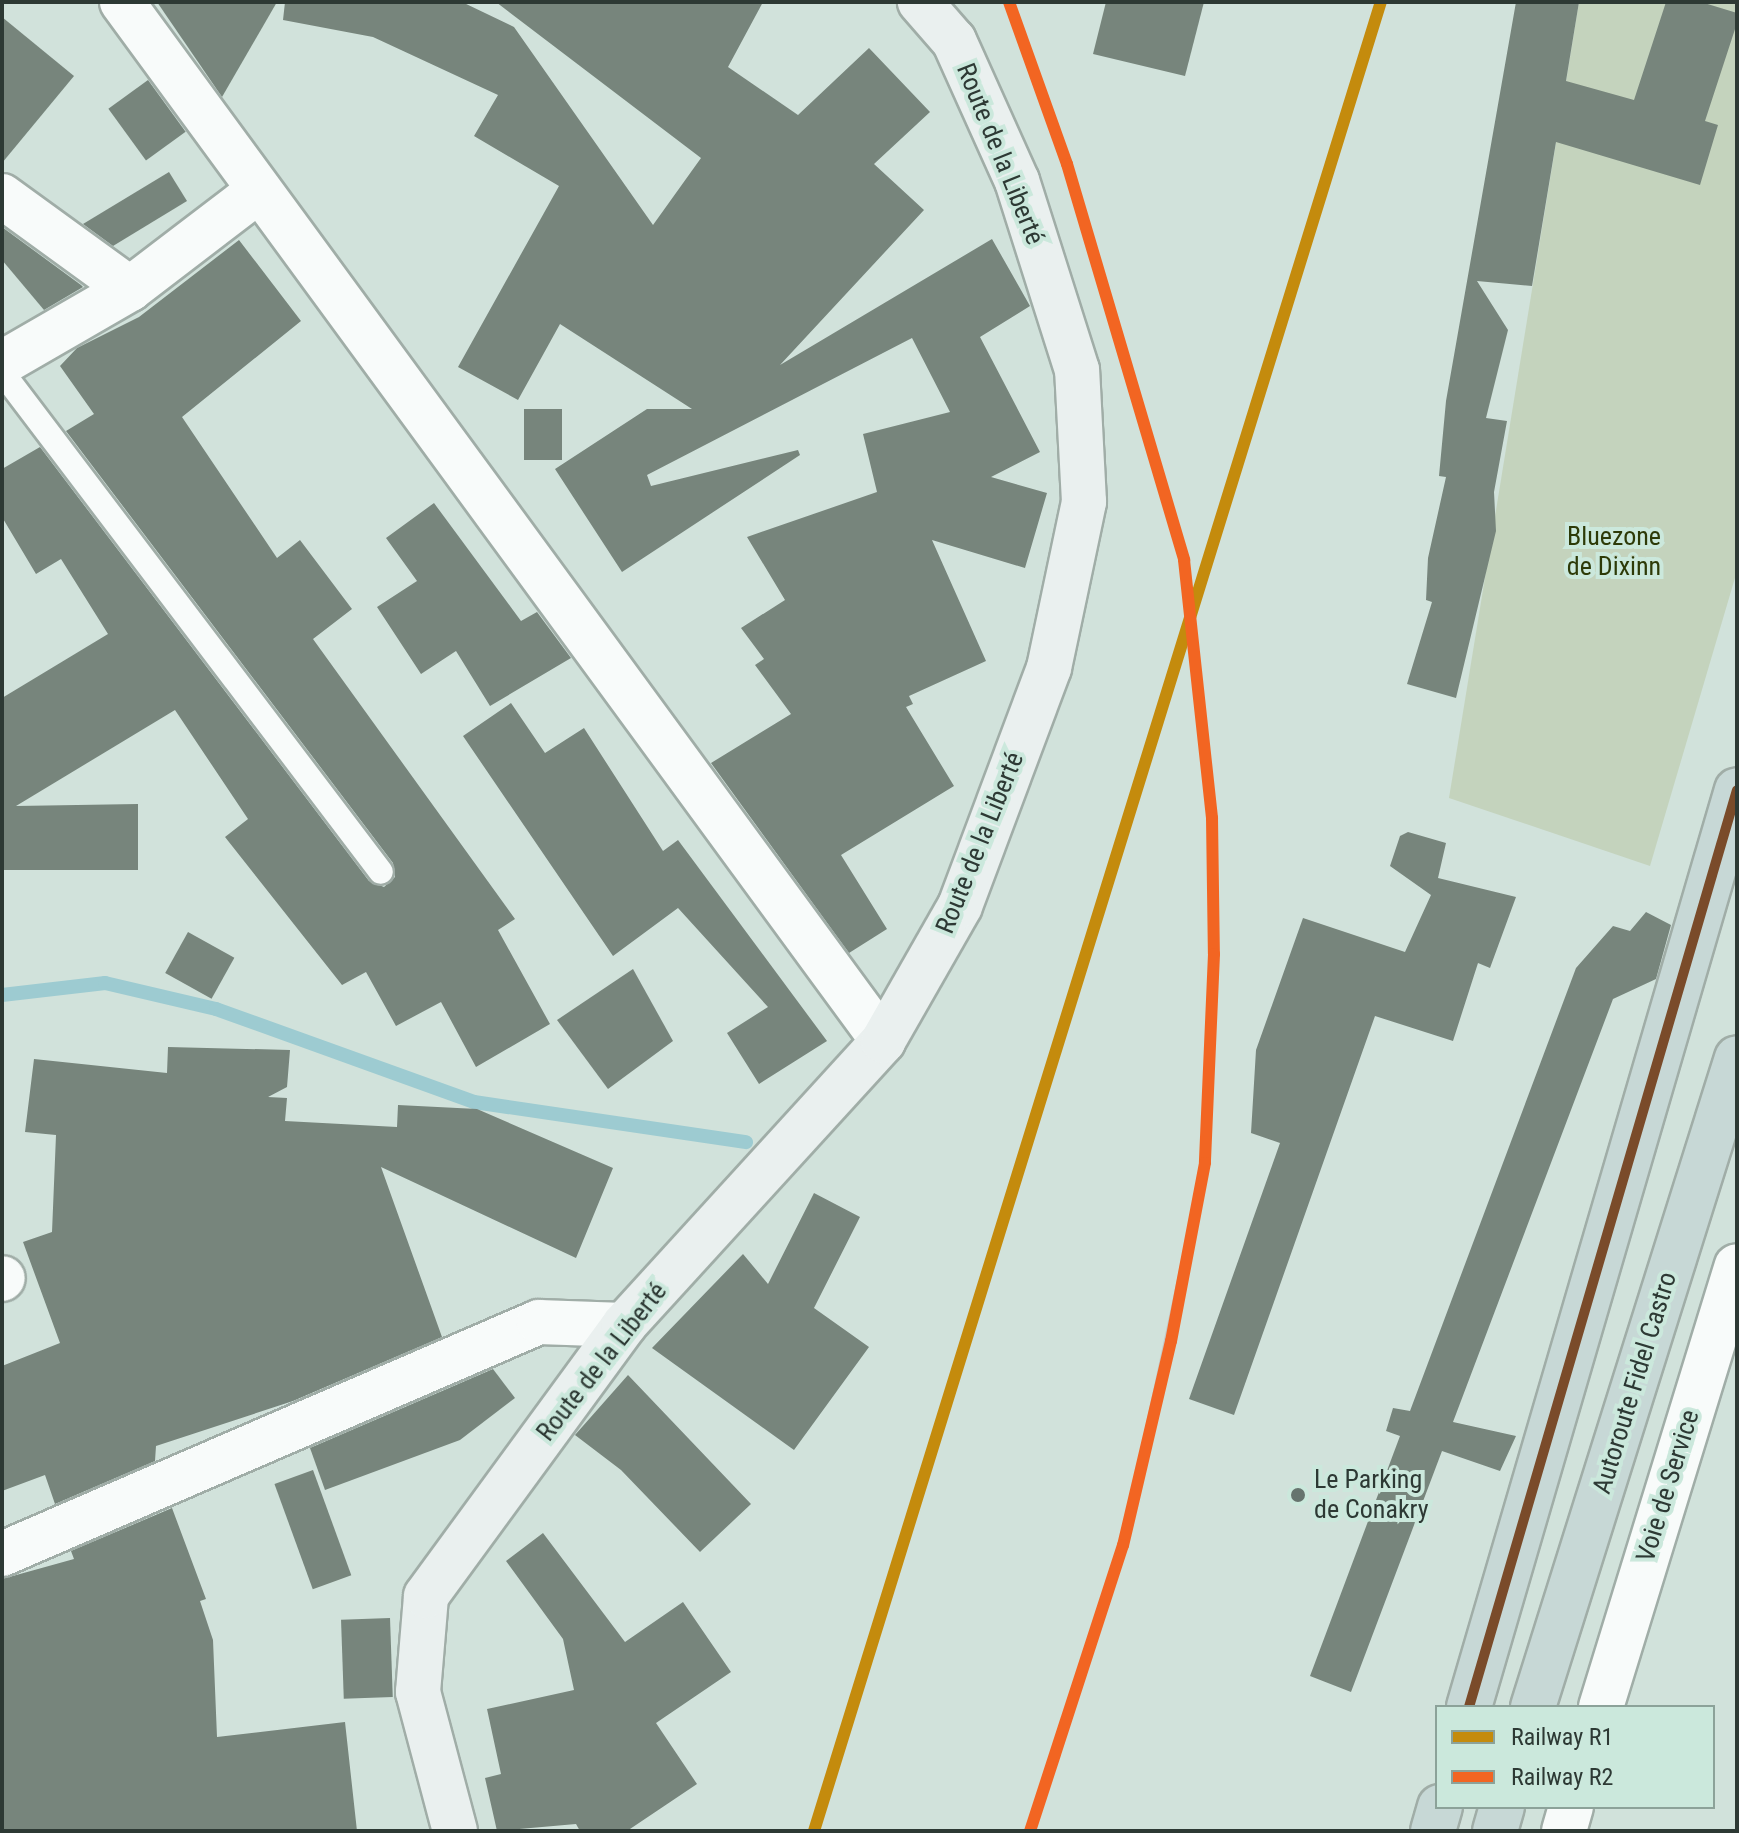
<!DOCTYPE html>
<meta charset="utf-8">
<style>
body{margin:0}
#map{position:relative;width:1739px;height:1833px;overflow:hidden;background:#d1e2db;font-family:"Roboto Condensed",sans-serif}
div>[style]{position:absolute}
[style*='--x']{left:calc(var(--x)*1px);top:calc(var(--y)*1px);width:calc(var(--w)*1px);rotate:calc(var(--a)*1deg)}
.green>*{inset:0;background:#c4d3bd}
.stream>*{height:14px;margin:-7px;padding:0 7px;transform-origin:7px;border-radius:7px;background:#9dcbd1}
.building>*{inset:0;background:#77857c;transform-origin:0 0}
.roads{filter:drop-shadow(2px 0 #a0ada7) drop-shadow(-2px 0 #a0ada7) drop-shadow(0 2px #a0ada7) drop-shadow(0 -2px #a0ada7)}
.lane>*{height:24px;margin:-12px;padding:0 12px;transform-origin:12px;border-radius:12px;background:#f8fbfa}
.street>*{height:44px;margin:-22px;padding:0 22px;transform-origin:22px;border-radius:22px;background:#f8fbfa}
.secondary>*{height:44px;margin:-22px;padding:0 22px;transform-origin:22px;border-radius:22px;background:#eaf0ef}
.highway>*{height:44px;margin:-22px;padding:0 22px;transform-origin:22px;border-radius:22px;background:#c7d8d6}
.rail>*{height:6px;margin:-3px;padding:0 3px;transform-origin:3px;border-radius:3px;background:#c4c9c7}
.bus-1>*{height:10px;margin:-5px;padding:0 5px;transform-origin:5px;border-radius:5px;background:#7a4b2a}
.rail-1>*{height:12px;margin:-6px;padding:0 6px;transform-origin:6px;border-radius:6px;background:#c48b0d}
.rail-2>*{height:12px;margin:-6px;padding:0 6px;transform-origin:6px;border-radius:6px;background:#f26522}
.dots>*{width:22px;height:22px;translate:-50% -50%;box-sizing:border-box;border:4px solid #cbe8dc;border-radius:50%}
span{translate:-50% -50%;white-space:nowrap;text-align:center;line-height:1.15;-webkit-text-stroke:8px #cbe8dc;paint-order:stroke}
.street-label{font-size:26px;color:#2d3934}
.park-label{font-size:26px;color:#2d3a08}
.poi-label{font-size:26px;color:#2d3934}
.left{translate:0 -50%;text-align:left}
.frame{position:absolute;inset:0;border:4px solid #2d3934;pointer-events:none}
.legend{position:absolute;left:1435px;top:1705px;width:280px;height:104px;box-sizing:border-box;background:#cbe8dc;border:2px solid #8ca299;margin:0;padding:10px 14px;list-style:none;font-size:24px;color:#2d3934}
.legend li{display:flex;align-items:center;gap:16px;height:40px}
.legend b{width:40px;border:2px solid #8ca299}
</style>
<div id="map">
<div class="green">
<div style="clip-path:polygon(1579px 2px,1737px 2px,1737px 571px,1650px 866px,1449px 798px)"></div>
</div>
<div class="stream">
<div style="--x:2;--y:995;--w:104;--a:-6.6"></div>
<div style="--x:105;--y:983;--w:114;--a:13.2"></div>
<div style="--x:216;--y:1009;--w:274;--a:19.8"></div>
<div style="--x:474;--y:1102;--w:275;--a:8.4"></div>
</div>
<div class="building">
<div style="clip-path:polygon(157px 2px,277px 2px,222px 97px)"></div>
<div style="clip-path:polygon(285px 2px,462px 2px,514px 27px,653px 225px,701px 158px,496px 2px,763px 2px,728px 67px,798px 115px,869px 48px,930px 112px,874px 164px,924px 210px,780px 365px,992px 239px,1030px 306px,980px 337px,1040px 452px,991px 477px,1047px 493px,1025px 568px,932px 540px,986px 661px,909px 696px,913px 704px,906px 707px,954px 786px,841px 855px,887px 929px,849px 953px,711px 763px,791px 714px,755px 665px,764px 659px,741px 628px,785px 600px,747px 537px,877px 492px,863px 434px,950px 412px,912px 338px,647px 475px,651px 486px,798px 450px,800px 455px,622px 572px,555px 469px,647px 409px,692px 409px,560px 324px,518px 400px,458px 367px,559px 186px,474px 136px,498px 95px,373px 37px,283px 20px)"></div>
<div style="clip-path:polygon(1106px 2px,1204px 2px,1185px 76px,1093px 54px)"></div>
<div style="clip-path:polygon(1516px 2px,1579px 2px,1566px 81px,1634px 100px,1666px 2px,1701px 2px,1737px 13px,1737px 23px,1705px 121px,1718px 125px,1700px 185px,1556px 142px,1532px 286px,1477px 281px,1508px 330px,1486px 418px,1507px 421px,1494px 492px,1496px 531px,1456px 698px,1407px 684px,1432px 602px,1426px 600px,1428px 558px,1446px 477px,1439px 476px,1446px 401px)"></div>
<div style="clip-path:polygon(2px 17px,74px 76px,2px 163px)"></div>
<div style="left:148px;top:80px;width:64px;height:49px;rotate:54deg"></div>
<div style="clip-path:polygon(169px 172px,187px 201px,113px 246px,83px 224px)"></div>
<div style="clip-path:polygon(2px 227px,81px 285px,83px 287px,44px 310px,2px 260px)"></div>
<div style="clip-path:polygon(239px 240px,301px 321px,182px 417px,277px 558px,300px 540px,352px 609px,313px 639px,515px 919px,498px 930px,550px 1024px,476px 1067px,441px 1002px,396px 1026px,366px 972px,342px 985px,225px 837px,248px 819px,175px 710px,16px 806px,138px 804px,138px 870px,2px 870px,2px 698px,108px 634px,61px 559px,36px 574px,2px 517px,2px 469px,40px 447px,369px 881px,384px 887px,395px 877px,393px 863px,66px 431px,94px 414px,60px 366px,77px 348px,139px 317px)"></div>
<div style="left:524px;top:409px;width:38px;height:51px"></div>
<div style="clip-path:polygon(434px 503px,521px 621px,537px 612px,571px 658px,490px 706px,456px 651px,421px 674px,377px 607px,417px 581px,386px 538px)"></div>
<div style="clip-path:polygon(511px 703px,545px 753px,584px 728px,663px 851px,678px 840px,827px 1041px,759px 1084px,727px 1033px,768px 1007px,678px 908px,613px 956px,463px 736px)"></div>
<div style="clip-path:polygon(1408px 832px,1446px 843px,1438px 878px,1516px 897px,1490px 968px,1478px 963px,1453px 1041px,1375px 1016px,1234px 1415px,1189px 1399px,1280px 1143px,1251px 1133px,1256px 1050px,1303px 918px,1405px 952px,1431px 895px,1390px 866px,1400px 836px)"></div>
<div style="clip-path:polygon(1646px 912px,1671px 925px,1656px 979px,1613px 999px,1453px 1422px,1516px 1436px,1500px 1471px,1442px 1451px,1351px 1692px,1310px 1676px,1400px 1436px,1386px 1431px,1393px 1408px,1410px 1411px,1576px 968px,1613px 926px,1630px 931px)"></div>
<div style="left:188px;top:932px;width:53px;height:47px;rotate:29deg"></div>
<div style="clip-path:polygon(633px 969px,673px 1041px,608px 1089px,557px 1020px)"></div>
<div style="clip-path:polygon(168px 1047px,290px 1050px,287px 1087px,268px 1097px,287px 1098px,285px 1121px,397px 1127px,398px 1105px,477px 1109px,613px 1168px,576px 1258px,381px 1167px,442px 1337px,293px 1401px,156px 1446px,155px 1461px,55px 1504px,45px 1475px,2px 1491px,2px 1366px,60px 1343px,23px 1242px,52px 1232px,56px 1135px,25px 1132px,34px 1059px,167px 1073px)"></div>
<div style="clip-path:polygon(814px 1193px,860px 1217px,814px 1308px,869px 1347px,794px 1450px,652px 1348px,743px 1254px,768px 1284px)"></div>
<div style="clip-path:polygon(493px 1369px,515px 1398px,460px 1440px,325px 1490px,310px 1448px)"></div>
<div style="clip-path:polygon(628px 1375px,751px 1504px,700px 1552px,621px 1470px,575px 1435px)"></div>
<div style="left:313px;top:1470px;width:112px;height:41px;rotate:70deg"></div>
<div style="clip-path:polygon(172px 1508px,206px 1599px,200px 1601px,213px 1640px,217px 1737px,345px 1722px,357px 1831px,2px 1831px,2px 1579px,74px 1559px,71px 1551px)"></div>
<div style="clip-path:polygon(543px 1533px,625px 1642px,683px 1602px,731px 1672px,656px 1723px,697px 1784px,627px 1831px,580px 1831px,576px 1824px,497px 1831px,485px 1778px,501px 1774px,487px 1709px,574px 1690px,563px 1639px,506px 1561px)"></div>
<div style="left:390px;top:1618px;width:79px;height:49px;rotate:88deg"></div>
</div>
<div class="roads">
<div class="lane">
<div style="--x:2;--y:372;--w:627;--a:52.84"></div>
</div>
<div class="street">
<div style="--x:122;--y:2;--w:1288;--a:53.78"></div>
<div style="--x:2;--y:196;--w:158;--a:36"></div>
<div style="--x:2;--y:363;--w:148;--a:-30"></div>
<div style="--x:130;--y:289;--w:160;--a:-37.4"></div>
<div style="--x:2;--y:1279;--w:1;--a:-45"></div>
<div style="--x:2;--y:1554;--w:585;--a:-23.37"></div>
<div style="--x:539;--y:1322;--w:85;--a:2"></div>
<div style="--x:1601;--y:1707;--w:461;--a:-72.9"></div>
<div style="--x:1564;--y:1831;--w:25;--a:-74"></div>
</div>
<div class="secondary">
<div style="--x:455;--y:1831;--w:144;--a:-104.9"></div>
<div style="--x:418;--y:1692;--w:96;--a:-85.2"></div>
<div style="--x:426;--y:1596;--w:336;--a:-53.8"></div>
<div style="--x:624;--y:1325;--w:384;--a:-47.6"></div>
<div style="--x:883;--y:1041;--w:155;--a:-60.3"></div>
<div style="--x:960;--y:906;--w:254;--a:-69.5"></div>
<div style="--x:1049;--y:668;--w:170;--a:-78.1"></div>
<div style="--x:1084;--y:502;--w:132;--a:-93"></div>
<div style="--x:1077;--y:370;--w:198;--a:-107.6"></div>
<div style="--x:1017;--y:181;--w:154;--a:-114.2"></div>
<div style="--x:954;--y:41;--w:52;--a:-131.1"></div>
</div>
<div class="highway">
<div style="--x:1469;--y:1707;--w:955;--a:-73.71"></div>
<div style="--x:1533;--y:1707;--w:680;--a:-72.55"></div>
<div style="--x:1433;--y:1831;--w:25;--a:-74"></div>
<div style="--x:1495;--y:1831;--w:25;--a:-74"></div>
</div>
</div>
<div class="rail">
<div style="--x:1009;--y:2;--w:172;--a:70.3"></div>
<div style="--x:1067;--y:164;--w:413;--a:73.5"></div>
<div style="--x:1030;--y:1831;--w:301;--a:-72"></div>
<div style="--x:1123;--y:1545;--w:391;--a:-77.9"></div>
<div style="--x:1205;--y:1163;--w:209;--a:-87.5"></div>
<div style="--x:1214;--y:954;--w:136;--a:-90.8"></div>
<div style="--x:1212;--y:818;--w:127;--a:-96.3"></div>
</div>
<div class="bus-1">
<div style="--x:1469;--y:1707;--w:955;--a:-73.71"></div>
</div>
<div class="rail-1">
<div style="--x:814;--y:1831;--w:1915;--a:-72.78"></div>
</div>
<div class="rail-2">
<div style="--x:1009;--y:2;--w:172;--a:70.3"></div>
<div style="--x:1067;--y:164;--w:413;--a:73.5"></div>
<div style="--x:1184;--y:560;--w:260;--a:83.8"></div>
<div style="--x:1212;--y:818;--w:136;--a:89.2"></div>
<div style="--x:1214;--y:954;--w:209;--a:92.5"></div>
<div style="--x:1205;--y:1163;--w:181;--a:100.8"></div>
<div style="--x:1171;--y:1341;--w:210;--a:103.2"></div>
<div style="--x:1123;--y:1545;--w:301;--a:108"></div>
</div>
<div class="dots">
<div style="left:1298px;top:1495px;background:#66746e"></div>
</div>
<div class="street-label">
<span style="left:1000px;top:154px;rotate:68deg">Route de la Liberté</span>
<span style="left:980px;top:843px;rotate:-68deg">Route de la Liberté</span>
<span style="left:602px;top:1362px;rotate:-52deg">Route de la Liberté</span>
<span style="left:1635px;top:1383px;rotate:-73deg">Autoroute Fidel Castro</span>
<span style="left:1668px;top:1486px;rotate:-73deg">Voie de Service</span>
</div>
<div class="park-label">
<span style="left:1614px;top:552px">Bluezone<br>de Dixinn</span>
</div>
<div class="poi-label">
<span class="left" style="left:1314px;top:1495px">Le Parking<br>de Conakry</span>
</div>
<div class="frame"></div>
<ul class="legend">
<li><b style="height:10px;background:#c48b0d"></b>Railway R1</li>
<li><b style="height:10px;background:#f26522"></b>Railway R2</li>
</ul>
</div>
